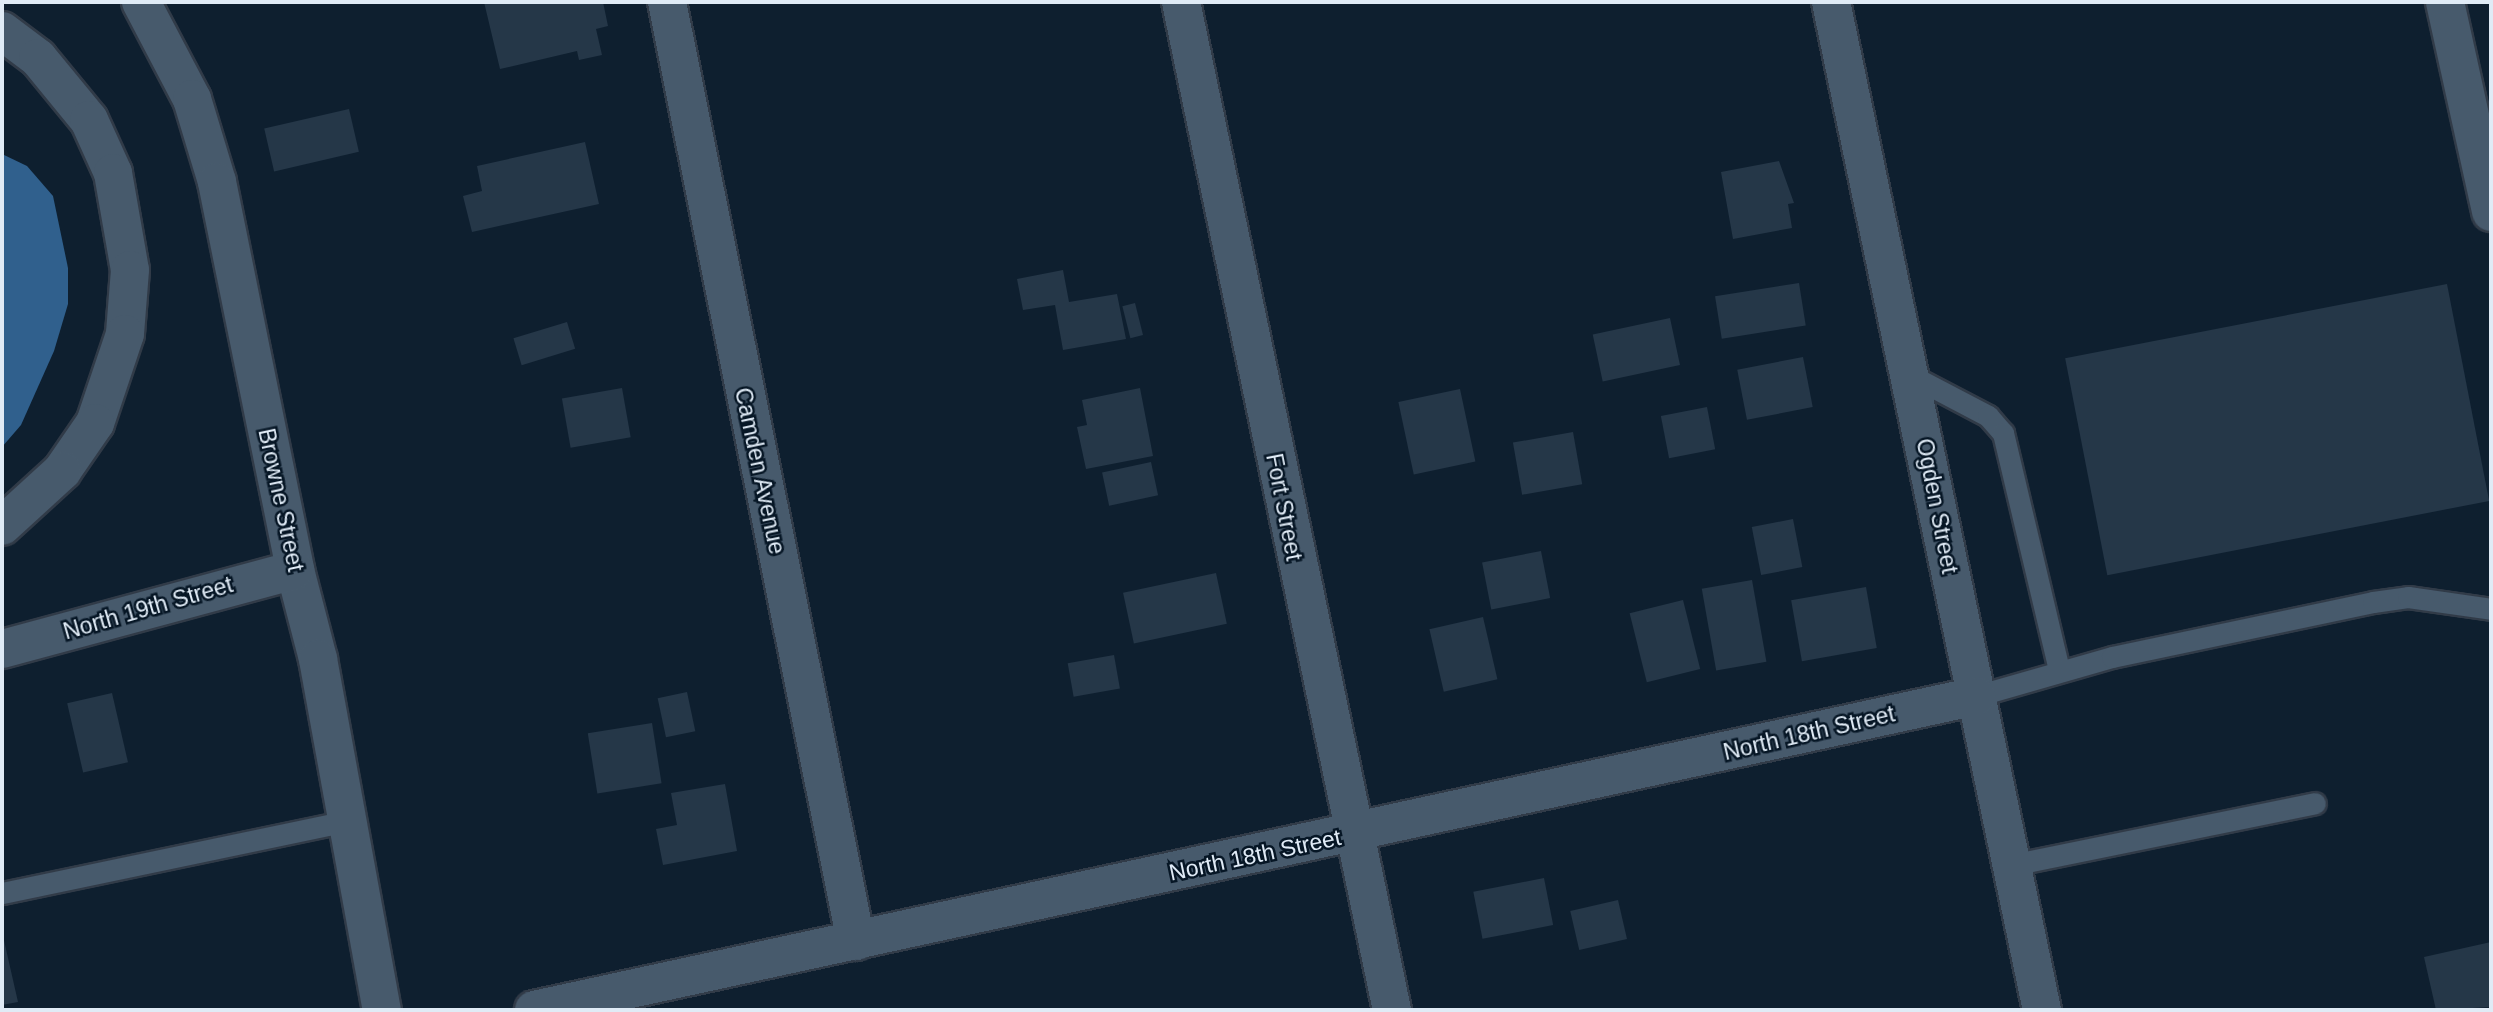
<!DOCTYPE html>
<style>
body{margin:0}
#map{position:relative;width:2493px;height:1012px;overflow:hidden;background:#0e1f2f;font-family:Arial,sans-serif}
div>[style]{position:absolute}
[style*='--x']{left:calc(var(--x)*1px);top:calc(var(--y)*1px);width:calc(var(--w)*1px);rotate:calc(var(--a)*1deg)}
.water>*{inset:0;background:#30608d}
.building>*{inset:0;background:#253748;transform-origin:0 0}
.roads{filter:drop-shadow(2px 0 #313b48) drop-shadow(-2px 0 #313b48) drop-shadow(0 2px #313b48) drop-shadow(0 -2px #313b48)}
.service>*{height:21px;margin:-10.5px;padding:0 10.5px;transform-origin:10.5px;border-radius:10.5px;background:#475a6c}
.minor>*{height:38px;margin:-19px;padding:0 19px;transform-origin:19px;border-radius:19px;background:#475a6c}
span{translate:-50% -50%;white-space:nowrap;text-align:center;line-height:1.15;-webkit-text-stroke:5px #061625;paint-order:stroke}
.street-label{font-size:23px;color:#e0ebf6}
.frame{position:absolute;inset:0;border:4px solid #e0ebf6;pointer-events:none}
</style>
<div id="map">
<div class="water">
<div style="clip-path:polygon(2px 154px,27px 166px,53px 196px,68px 268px,68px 304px,54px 351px,21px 425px,2px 447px)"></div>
</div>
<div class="building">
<div style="clip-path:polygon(484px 2px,603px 2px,608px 26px,596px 29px,602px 55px,579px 60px,577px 51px,500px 69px)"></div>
<div style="left:349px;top:109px;width:44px;height:87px;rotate:77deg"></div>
<div style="clip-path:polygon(585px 142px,599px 204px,472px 232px,463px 196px,482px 191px,477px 166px)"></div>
<div style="clip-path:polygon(1779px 161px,1794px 203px,1788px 204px,1792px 228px,1733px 239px,1721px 172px)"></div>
<div style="clip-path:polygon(1063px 270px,1069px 302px,1117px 294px,1126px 339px,1063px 350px,1055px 305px,1023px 310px,1017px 279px)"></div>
<div style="left:1799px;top:283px;width:43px;height:85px;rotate:81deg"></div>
<div style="left:2447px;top:284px;width:221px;height:389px;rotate:79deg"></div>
<div style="left:1135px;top:303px;width:33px;height:13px;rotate:76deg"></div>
<div style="left:1670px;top:318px;width:48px;height:79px;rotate:78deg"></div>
<div style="left:567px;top:322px;width:28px;height:56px;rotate:73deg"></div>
<div style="left:1803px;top:357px;width:51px;height:67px;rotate:79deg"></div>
<div style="left:622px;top:388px;width:50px;height:61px;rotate:80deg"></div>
<div style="clip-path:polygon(1140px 388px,1153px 456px,1086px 469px,1077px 427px,1087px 425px,1082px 400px)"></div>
<div style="left:1460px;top:389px;width:74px;height:63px;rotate:78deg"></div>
<div style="left:1707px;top:407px;width:43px;height:47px;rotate:79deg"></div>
<div style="left:1573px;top:432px;width:53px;height:61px;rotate:80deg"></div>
<div style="left:1151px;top:462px;width:34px;height:50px;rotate:78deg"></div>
<div style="left:1793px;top:519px;width:49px;height:42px;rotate:79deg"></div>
<div style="left:1541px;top:551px;width:48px;height:60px;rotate:79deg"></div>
<div style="left:1216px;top:573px;width:52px;height:95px;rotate:78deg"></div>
<div style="left:1752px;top:580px;width:83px;height:51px;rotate:80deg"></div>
<div style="left:1866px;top:587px;width:62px;height:76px;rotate:80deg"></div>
<div style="left:1683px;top:600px;width:71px;height:55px;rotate:76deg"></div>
<div style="left:1483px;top:617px;width:64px;height:55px;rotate:77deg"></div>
<div style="left:1114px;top:655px;width:34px;height:47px;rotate:80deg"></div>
<div style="left:687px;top:692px;width:40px;height:30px;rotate:78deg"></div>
<div style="left:112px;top:693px;width:71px;height:46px;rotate:77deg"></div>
<div style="left:652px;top:723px;width:61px;height:65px;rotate:81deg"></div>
<div style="clip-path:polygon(725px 784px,737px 851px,663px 865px,656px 829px,677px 825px,671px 793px)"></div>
<div style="left:1544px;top:878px;width:48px;height:72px;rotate:79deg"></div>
<div style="left:1618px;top:900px;width:40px;height:49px;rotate:77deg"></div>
<div style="clip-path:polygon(3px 936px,18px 1002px,2px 1005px,2px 937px)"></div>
<div style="clip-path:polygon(2491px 942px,2491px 1007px,2436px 1010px,2424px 957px)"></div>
</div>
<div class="roads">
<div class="service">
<div style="--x:1910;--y:375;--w:88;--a:27.7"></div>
<div style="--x:1988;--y:416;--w:23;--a:49"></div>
<div style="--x:2003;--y:433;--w:244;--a:76.7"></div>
<div style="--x:1976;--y:696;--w:141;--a:-16"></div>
<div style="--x:2112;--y:657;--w:267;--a:-11.9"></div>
<div style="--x:2373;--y:602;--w:35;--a:-8"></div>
<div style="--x:2408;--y:597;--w:84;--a:8.2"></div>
<div style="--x:2011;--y:865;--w:310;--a:-11.5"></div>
<div style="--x:2;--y:893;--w:353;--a:-11.8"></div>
</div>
<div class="minor">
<div style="--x:141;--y:2;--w:110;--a:62.3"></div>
<div style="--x:192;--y:99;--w:87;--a:73.2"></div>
<div style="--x:217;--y:182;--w:396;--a:78.6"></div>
<div style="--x:295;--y:570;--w:92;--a:75.5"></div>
<div style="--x:318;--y:659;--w:357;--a:79.7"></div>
<div style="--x:667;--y:2;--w:958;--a:78.62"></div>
<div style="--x:1181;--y:2;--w:1030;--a:78.18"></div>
<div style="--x:1831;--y:2;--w:1030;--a:78.18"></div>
<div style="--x:2445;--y:2;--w:215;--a:77.6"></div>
<div style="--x:2;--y:31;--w:45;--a:36.9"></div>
<div style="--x:38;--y:58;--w:80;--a:50.6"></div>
<div style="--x:89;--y:120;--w:58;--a:65.6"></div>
<div style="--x:113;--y:173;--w:98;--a:80.1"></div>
<div style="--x:130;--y:270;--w:64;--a:94.5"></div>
<div style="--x:125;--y:334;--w:94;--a:108.6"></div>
<div style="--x:95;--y:423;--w:58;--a:124.5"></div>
<div style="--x:62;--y:471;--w:81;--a:137.5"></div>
<div style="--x:2;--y:649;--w:303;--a:-15.1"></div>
<div style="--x:534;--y:1010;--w:1476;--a:-12.28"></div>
</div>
</div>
<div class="street-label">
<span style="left:760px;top:471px;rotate:78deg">Camden Avenue</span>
<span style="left:281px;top:500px;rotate:78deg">Browne Street</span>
<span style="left:1937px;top:506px;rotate:79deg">Ogden Street</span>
<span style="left:1284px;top:507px;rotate:79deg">Fort Street</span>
<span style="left:148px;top:608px;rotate:-16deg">North 19th Street</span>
<span style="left:1809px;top:733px;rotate:-13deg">North 18th Street</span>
<span style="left:1255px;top:855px;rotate:-12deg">North 18th Street</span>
</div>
<div class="frame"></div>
</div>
